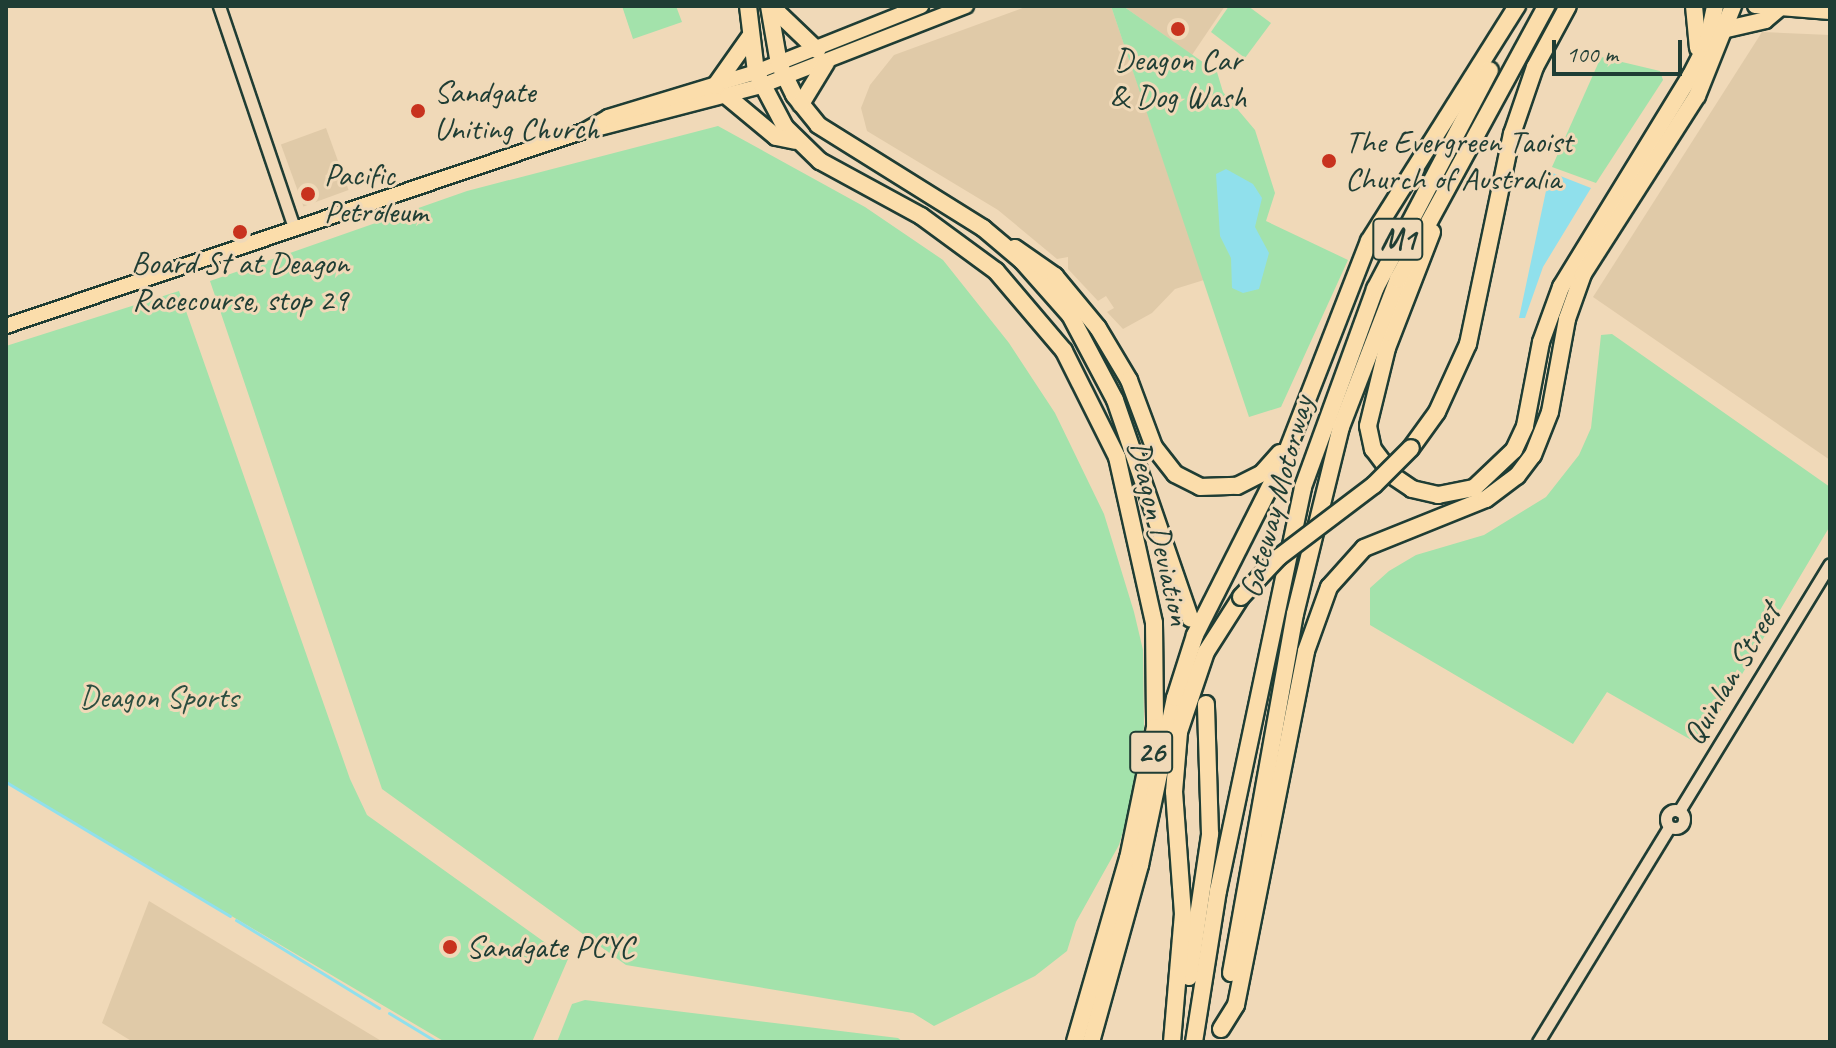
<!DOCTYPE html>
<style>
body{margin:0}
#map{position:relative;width:1836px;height:1048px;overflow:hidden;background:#f0d9b8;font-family:Caveat,sans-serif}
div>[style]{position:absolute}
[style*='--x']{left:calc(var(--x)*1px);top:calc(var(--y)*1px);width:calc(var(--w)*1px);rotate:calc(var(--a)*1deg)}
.built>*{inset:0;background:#e0caa8;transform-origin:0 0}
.green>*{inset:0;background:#a3e2ab}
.water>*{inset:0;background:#90e0ec}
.stream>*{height:3px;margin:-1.5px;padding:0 1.5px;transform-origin:1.5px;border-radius:1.5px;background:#90e0ec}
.roads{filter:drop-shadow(2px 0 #1f3d34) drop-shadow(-2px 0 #1f3d34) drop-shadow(0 2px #1f3d34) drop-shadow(0 -2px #1f3d34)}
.minor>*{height:11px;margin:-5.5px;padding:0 5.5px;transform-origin:5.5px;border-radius:5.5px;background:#f0d9b8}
.minor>.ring{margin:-5.5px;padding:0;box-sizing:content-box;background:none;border:11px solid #f0d9b8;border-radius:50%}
.major>*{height:14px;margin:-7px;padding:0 7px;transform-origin:7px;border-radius:7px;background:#fbddab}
.highway>*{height:16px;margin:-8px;padding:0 8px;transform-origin:8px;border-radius:8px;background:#fbddab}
.bridges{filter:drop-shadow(2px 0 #1f3d34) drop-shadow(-2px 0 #1f3d34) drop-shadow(0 2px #1f3d34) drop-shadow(0 -2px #1f3d34)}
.highway-bridge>*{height:16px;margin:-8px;padding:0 8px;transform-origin:8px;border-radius:8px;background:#fbddab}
.dots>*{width:22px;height:22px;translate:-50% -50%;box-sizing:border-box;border:4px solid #f0d9b8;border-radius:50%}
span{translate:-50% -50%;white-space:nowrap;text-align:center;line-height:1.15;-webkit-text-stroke:6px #f0d9b8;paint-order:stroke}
.shield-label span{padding:2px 6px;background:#f0d9b8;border:2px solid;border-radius:6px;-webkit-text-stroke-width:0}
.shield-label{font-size:30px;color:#1f3d34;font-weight:700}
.poi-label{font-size:32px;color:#1f3d34}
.left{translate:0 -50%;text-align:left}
.street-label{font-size:32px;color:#1f3d34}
.park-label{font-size:32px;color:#2c4e40}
.frame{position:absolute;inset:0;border:8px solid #1f3d34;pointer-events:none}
.scale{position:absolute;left:1552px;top:40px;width:130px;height:36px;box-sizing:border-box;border:4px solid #1f3d34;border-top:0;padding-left:10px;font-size:24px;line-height:28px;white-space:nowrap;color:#1f3d34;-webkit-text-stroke:6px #f0d9b8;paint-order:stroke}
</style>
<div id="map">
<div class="built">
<div style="clip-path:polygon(1028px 6px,1111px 6px,1204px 280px,1175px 289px,1152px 313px,1123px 329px,1107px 312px,1114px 308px,1106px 296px,1098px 301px,1068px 269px,1068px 257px,1057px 259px,998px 210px,867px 131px,861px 108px,870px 85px,894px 55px)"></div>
<div style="clip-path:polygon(1123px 6px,1225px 6px,1192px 55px)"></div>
<div style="clip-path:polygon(1762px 32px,1830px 35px,1830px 460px,1593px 297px)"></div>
<div style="left:326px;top:128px;width:66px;height:48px;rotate:70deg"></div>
<div style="clip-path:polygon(149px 901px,383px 1042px,133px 1042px,102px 1023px)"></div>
</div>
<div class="green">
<div style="clip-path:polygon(622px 6px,676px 6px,682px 22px,633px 39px)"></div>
<div style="clip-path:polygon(1111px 6px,1123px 6px,1217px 72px,1223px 92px,1255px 130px,1275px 193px,1266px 221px,1348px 260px,1281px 407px,1249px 417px)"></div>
<div style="clip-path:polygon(1229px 6px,1248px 6px,1271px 23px,1245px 58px,1211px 32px)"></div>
<div style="clip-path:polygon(1601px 57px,1660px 71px,1663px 80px,1596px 183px,1552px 167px)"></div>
<div style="clip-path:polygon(718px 126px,865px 207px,943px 260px,1009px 343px,1055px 413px,1104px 514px,1134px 612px,1143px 650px,1144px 726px,1136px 787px,1119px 845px,1076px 922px,1067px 951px,1035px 976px,934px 1026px,913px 1013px,626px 965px,382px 789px,210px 281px,467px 191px)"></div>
<div style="clip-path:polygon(179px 291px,350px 779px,367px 815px,568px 959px,532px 1042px,445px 1042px,6px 783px,6px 346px)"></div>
<div style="clip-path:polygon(1612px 334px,1830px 487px,1830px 526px,1700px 745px,1607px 692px,1573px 744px,1370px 625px,1370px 588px,1389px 571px,1416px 555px,1484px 535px,1546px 497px,1579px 455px,1591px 428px,1601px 335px)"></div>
<div style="clip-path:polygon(585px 1000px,898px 1038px,903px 1042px,557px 1042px,572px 1004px)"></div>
</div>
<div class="water">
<div style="clip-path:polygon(1226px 169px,1253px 184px,1262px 198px,1255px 227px,1269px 253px,1259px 289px,1243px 293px,1232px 288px,1231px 258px,1220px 236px,1216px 174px)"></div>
<div style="clip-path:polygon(1550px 172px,1591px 188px,1543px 267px,1525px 318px,1519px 318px)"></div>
</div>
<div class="stream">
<div style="--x:6;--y:782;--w:261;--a:30.9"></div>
<div style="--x:236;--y:920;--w:168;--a:31.6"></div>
<div style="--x:389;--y:1013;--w:56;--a:31.1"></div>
</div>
<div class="roads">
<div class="minor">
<div style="--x:219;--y:6;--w:234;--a:71.3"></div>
<div class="ring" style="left:1666px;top:810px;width:7px;height:7px"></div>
<div style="--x:1679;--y:811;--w:289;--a:-58.6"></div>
<div style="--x:1538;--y:1042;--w:252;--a:-58.6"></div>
</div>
<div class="major">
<div style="--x:1755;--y:6;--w:75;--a:4.6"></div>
<div style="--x:592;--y:130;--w:175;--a:-14.6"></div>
<div style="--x:761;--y:86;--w:220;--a:-21.3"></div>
<div style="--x:6;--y:326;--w:610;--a:-18.64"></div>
<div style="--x:584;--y:131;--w:28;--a:-30"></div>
<div style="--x:608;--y:117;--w:155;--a:-16.9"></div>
<div style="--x:756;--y:72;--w:178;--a:-21.8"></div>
</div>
<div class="highway">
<div style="--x:748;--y:6;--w:66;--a:83.1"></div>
<div style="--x:756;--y:72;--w:62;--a:62.2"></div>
<div style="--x:785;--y:127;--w:49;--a:44.2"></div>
<div style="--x:820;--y:161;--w:115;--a:28.6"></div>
<div style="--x:921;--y:216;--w:93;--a:36.3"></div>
<div style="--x:996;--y:271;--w:105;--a:49.6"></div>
<div style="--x:1064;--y:351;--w:119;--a:63.4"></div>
<div style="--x:1117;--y:457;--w:170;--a:77.4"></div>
<div style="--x:1154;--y:623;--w:104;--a:89.4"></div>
<div style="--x:1155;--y:727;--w:134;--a:101.6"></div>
<div style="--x:1128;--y:858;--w:191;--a:106.1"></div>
<div style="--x:769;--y:6;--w:59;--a:80.2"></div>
<div style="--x:779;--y:64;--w:34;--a:64"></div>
<div style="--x:794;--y:95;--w:38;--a:51"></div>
<div style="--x:818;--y:125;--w:195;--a:32"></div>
<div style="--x:983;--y:228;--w:51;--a:40.2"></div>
<div style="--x:1022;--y:261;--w:72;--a:48.4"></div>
<div style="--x:1070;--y:315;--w:96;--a:62.1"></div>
<div style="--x:1115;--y:400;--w:231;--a:71"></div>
<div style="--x:771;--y:6;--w:64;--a:43.7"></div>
<div style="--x:1694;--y:6;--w:42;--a:84.6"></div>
<div style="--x:1727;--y:29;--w:39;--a:-13"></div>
<div style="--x:1765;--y:20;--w:17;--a:-40"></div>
<div style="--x:715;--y:86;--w:59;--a:-54.7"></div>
<div style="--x:728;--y:97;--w:62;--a:39.8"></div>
<div style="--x:776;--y:137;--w:20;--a:11"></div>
<div style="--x:801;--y:104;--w:48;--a:-58.6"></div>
<div style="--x:1432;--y:232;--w:124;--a:111.2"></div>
<div style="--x:1387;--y:348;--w:80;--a:103.7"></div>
<div style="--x:1368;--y:426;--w:24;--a:78"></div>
<div style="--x:1373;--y:449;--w:34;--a:53"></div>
<div style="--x:1393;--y:476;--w:23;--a:34"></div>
<div style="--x:1412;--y:489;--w:27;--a:13"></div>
<div style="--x:1438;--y:495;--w:37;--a:-11"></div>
<div style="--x:1474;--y:488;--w:55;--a:-43.5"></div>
<div style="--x:1514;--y:450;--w:26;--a:-65"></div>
<div style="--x:1525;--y:426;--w:86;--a:-79.2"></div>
<div style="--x:1541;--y:342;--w:59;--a:-70"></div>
<div style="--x:1561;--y:287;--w:249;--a:-58.5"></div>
<div style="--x:1691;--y:75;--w:35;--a:-63"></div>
<div style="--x:1707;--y:44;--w:39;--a:-78"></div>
<div style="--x:1015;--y:248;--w:49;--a:35"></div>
<div style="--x:1055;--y:276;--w:67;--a:50.4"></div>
<div style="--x:1098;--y:328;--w:61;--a:59.2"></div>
<div style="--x:1129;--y:380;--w:72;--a:69.5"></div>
<div style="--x:1154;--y:447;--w:34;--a:52"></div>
<div style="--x:1175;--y:474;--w:28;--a:27"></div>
<div style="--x:1200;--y:487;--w:37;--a:-2"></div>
<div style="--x:1237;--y:486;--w:28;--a:-27"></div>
<div style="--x:1262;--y:473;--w:27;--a:-48"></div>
<div style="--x:1411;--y:448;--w:44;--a:-54.2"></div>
<div style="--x:1437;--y:412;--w:75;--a:-65.5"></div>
<div style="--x:1468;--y:344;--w:215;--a:-78.2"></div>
<div style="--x:1512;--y:134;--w:71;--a:-71.1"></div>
<div style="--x:1535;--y:67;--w:69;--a:-61.6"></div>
<div style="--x:1231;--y:973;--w:365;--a:-79.9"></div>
<div style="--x:1295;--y:614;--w:193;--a:-76.2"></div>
<div style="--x:1341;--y:427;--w:159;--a:-68.9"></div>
<div style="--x:1398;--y:279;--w:311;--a:-61.5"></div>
<div style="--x:1189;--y:977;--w:145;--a:-81.6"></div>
<div style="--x:1210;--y:834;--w:130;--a:-91.8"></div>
<div style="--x:1221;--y:1029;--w:28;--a:-58"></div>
<div style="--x:1236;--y:1005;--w:361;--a:-78.8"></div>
<div style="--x:1306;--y:651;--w:68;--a:-70.2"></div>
<div style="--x:1329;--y:587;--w:52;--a:-48.1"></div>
<div style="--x:1364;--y:548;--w:131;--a:-21.9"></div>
<div style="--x:1486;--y:499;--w:39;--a:-37"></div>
<div style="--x:1517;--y:476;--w:26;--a:-53"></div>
<div style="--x:1533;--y:455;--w:46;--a:-68.4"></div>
<div style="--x:1550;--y:412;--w:95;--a:-79.6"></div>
<div style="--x:1567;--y:319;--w:48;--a:-70.4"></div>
<div style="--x:1583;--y:274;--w:211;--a:-57.4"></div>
<div style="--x:1697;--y:96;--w:97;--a:-68.2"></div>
<div style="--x:1091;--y:1042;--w:184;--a:-74.5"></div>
<div style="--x:1140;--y:865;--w:171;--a:-78.2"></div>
<div style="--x:1175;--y:698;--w:66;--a:-72.4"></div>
<div style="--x:1195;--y:635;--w:197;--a:-63.2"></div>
<div style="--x:1284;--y:459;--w:234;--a:-68.7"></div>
<div style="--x:1369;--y:241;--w:278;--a:-57.8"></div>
<div style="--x:1172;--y:1042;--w:128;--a:-85.1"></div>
<div style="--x:1183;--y:914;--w:122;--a:-94.2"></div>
<div style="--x:1174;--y:792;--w:60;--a:-85.2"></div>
<div style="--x:1179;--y:732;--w:84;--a:-71.4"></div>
<div style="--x:1206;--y:652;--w:65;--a:-57.5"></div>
<div style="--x:1194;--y:1042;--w:153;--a:-81"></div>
<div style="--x:1218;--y:891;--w:413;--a:-78.1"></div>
<div style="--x:1303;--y:487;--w:211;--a:-70"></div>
<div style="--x:1375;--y:289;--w:247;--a:-62.3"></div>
</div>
</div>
<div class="bridges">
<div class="highway-bridge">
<div style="--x:1241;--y:597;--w:55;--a:-46.5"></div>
<div style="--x:1279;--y:557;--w:119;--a:-37.2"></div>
<div style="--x:1374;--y:485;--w:52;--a:-45"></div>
</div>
</div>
<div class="dots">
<div style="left:1178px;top:29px;background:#c8321e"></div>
<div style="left:418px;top:111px;background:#c8321e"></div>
<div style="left:1329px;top:161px;background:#c8321e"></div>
<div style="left:308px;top:194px;background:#c8321e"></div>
<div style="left:240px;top:232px;background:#c8321e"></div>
<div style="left:450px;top:947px;background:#c8321e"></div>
</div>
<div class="shield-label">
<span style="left:1398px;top:239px">M1</span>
<span style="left:1151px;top:752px">26</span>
</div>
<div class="poi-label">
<span style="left:1178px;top:79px">Deagon Car<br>&amp; Dog Wash</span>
<span class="left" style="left:434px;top:111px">Sandgate<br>Uniting Church</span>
<span class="left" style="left:1345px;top:161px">The Evergreen Taoist<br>Church of Australia</span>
<span class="left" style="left:324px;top:194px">Pacific<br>Petroleum</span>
<span style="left:240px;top:282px">Board St at Deagon<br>Racecourse, stop 29</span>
<span class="left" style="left:466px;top:947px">Sandgate PCYC</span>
</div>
<div class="street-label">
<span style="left:1277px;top:497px;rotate:-75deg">Gateway Motorway</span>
<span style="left:1159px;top:533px;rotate:77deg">Deagon Deviation</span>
<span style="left:1732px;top:674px;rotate:-59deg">Quinlan Street</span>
</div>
<div class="park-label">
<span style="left:159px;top:697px">Deagon Sports</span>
</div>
<div class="frame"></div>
<div class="scale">100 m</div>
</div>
